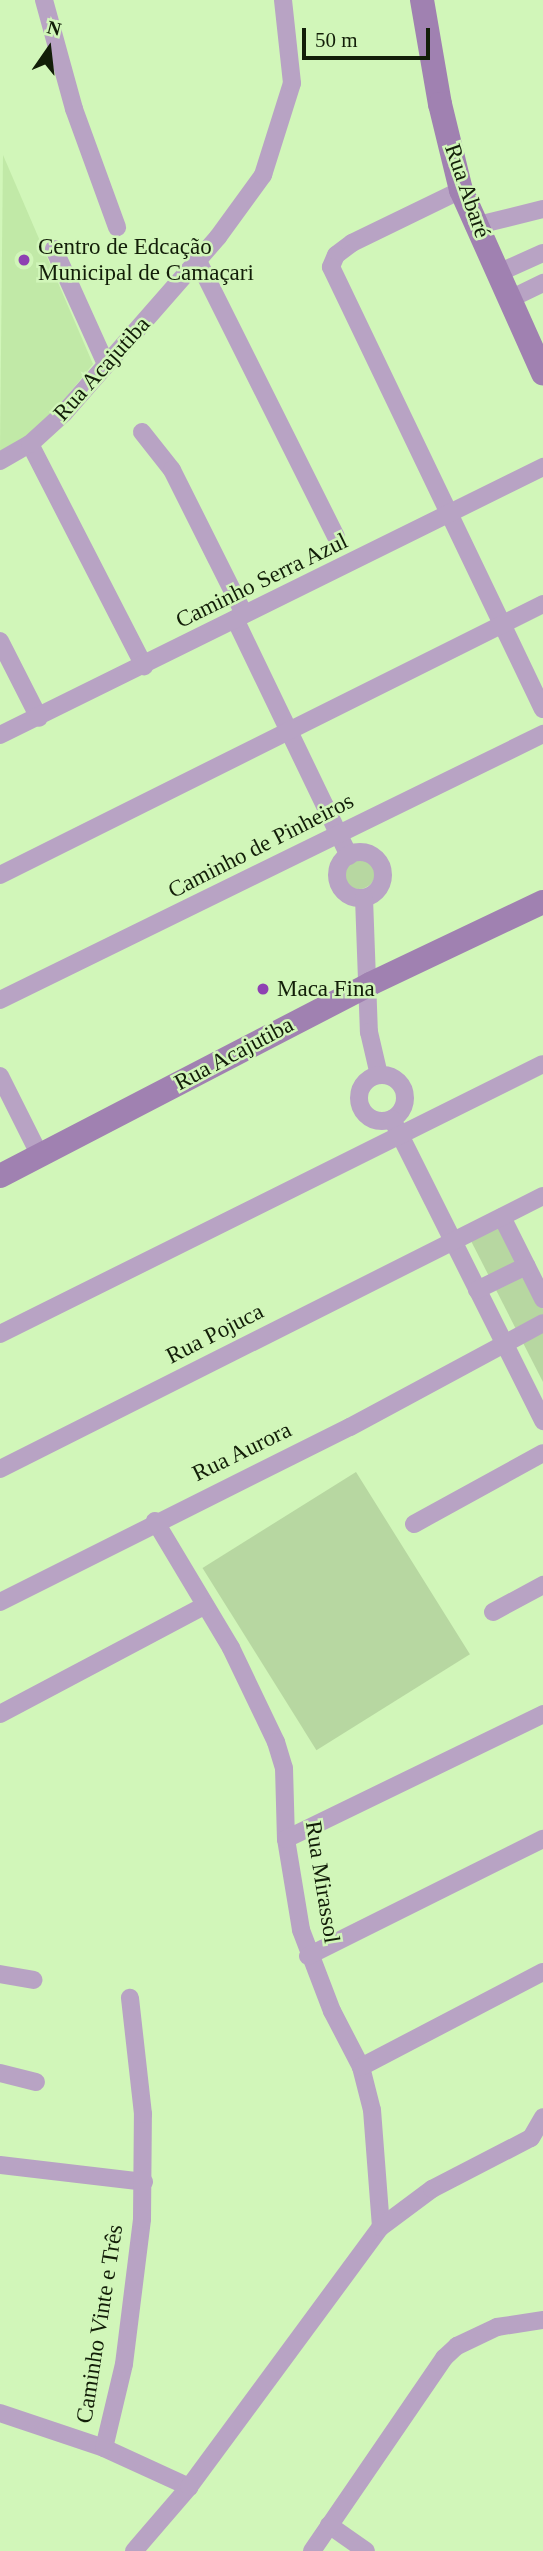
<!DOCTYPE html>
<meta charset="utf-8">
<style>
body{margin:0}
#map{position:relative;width:543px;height:2551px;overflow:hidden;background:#d1f6b9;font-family:Georgia,serif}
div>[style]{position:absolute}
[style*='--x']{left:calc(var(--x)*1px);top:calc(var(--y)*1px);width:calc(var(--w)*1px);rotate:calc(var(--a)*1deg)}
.built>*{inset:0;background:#c1e9a7}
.green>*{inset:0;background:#b7d7a1;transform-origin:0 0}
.round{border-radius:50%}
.street>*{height:18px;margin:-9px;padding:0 9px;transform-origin:9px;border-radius:9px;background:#b8a3c4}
.street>.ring{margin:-9px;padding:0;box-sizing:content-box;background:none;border:18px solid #b8a3c4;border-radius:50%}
.secondary>*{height:24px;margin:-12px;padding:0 12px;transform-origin:12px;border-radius:12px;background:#a081b1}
.dots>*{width:19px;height:19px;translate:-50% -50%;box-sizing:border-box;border:4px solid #d1f6b9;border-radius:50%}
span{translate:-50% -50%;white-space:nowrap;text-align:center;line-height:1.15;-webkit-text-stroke:5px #d1f6b9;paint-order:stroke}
.street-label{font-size:23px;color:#121e08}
.poi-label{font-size:23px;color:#121e08}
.left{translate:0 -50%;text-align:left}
.north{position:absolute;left:14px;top:14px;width:70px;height:70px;-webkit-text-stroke:5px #d1f6b9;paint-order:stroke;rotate:14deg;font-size:19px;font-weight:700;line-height:28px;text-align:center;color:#121e08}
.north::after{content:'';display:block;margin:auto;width:24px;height:32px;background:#121e08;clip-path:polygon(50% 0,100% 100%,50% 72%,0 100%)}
.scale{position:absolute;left:302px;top:28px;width:128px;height:32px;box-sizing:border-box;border:4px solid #121e08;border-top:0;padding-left:9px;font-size:21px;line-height:24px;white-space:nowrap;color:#121e08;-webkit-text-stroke:5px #d1f6b9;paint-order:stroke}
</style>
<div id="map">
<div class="built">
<div style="clip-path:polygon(3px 155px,93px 364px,50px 417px,25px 440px,0 451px)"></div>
</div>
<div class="green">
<div class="round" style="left:343px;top:857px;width:32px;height:32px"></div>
<div style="clip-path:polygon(497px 1222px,543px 1309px,543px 1382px,469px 1237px)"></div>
<div style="left:356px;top:1472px;width:215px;height:181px;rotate:58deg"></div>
</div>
<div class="street">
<div style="--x:44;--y:0;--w:113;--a:74.6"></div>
<div style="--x:74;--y:109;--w:126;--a:70"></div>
<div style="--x:461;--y:190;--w:121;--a:154.1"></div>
<div style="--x:352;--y:243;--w:20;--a:143"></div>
<div style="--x:336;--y:255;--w:13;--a:113"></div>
<div style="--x:331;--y:267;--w:490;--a:64.4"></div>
<div style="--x:474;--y:226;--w:71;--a:-13.8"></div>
<div style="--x:54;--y:249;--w:126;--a:65.7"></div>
<div style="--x:197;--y:259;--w:310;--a:63.4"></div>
<div style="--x:498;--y:273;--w:49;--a:-24"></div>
<div style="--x:510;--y:299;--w:37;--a:-26"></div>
<div style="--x:142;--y:432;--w:48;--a:51.7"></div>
<div style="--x:172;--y:470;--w:161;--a:63.4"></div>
<div style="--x:30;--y:444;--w:250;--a:62.8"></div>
<div style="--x:0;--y:461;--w:34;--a:-30"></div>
<div style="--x:30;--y:444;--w:46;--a:-42.4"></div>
<div style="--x:64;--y:413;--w:234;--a:-48.8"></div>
<div style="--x:218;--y:237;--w:77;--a:-54"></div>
<div style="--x:263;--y:175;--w:96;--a:-72.5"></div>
<div style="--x:292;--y:83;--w:83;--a:-96.2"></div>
<div style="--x:235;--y:619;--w:263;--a:64.3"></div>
<div style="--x:0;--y:641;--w:86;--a:63.1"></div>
<div style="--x:0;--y:735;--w:606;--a:-26.27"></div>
<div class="ring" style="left:337px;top:852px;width:28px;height:28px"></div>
<div style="--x:0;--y:875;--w:607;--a:-26.52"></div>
<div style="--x:364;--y:898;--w:134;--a:87.9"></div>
<div style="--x:369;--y:1032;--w:44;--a:76.9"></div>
<div style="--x:0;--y:1000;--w:605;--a:-26.1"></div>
<div class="ring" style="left:359px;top:1075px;width:28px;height:28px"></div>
<div style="--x:0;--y:1076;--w:89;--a:63.4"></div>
<div style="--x:392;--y:1119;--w:338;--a:63.4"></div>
<div style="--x:502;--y:1217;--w:92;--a:63.4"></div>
<div style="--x:477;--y:1290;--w:55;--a:-26.1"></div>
<div style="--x:0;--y:1334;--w:606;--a:-26.44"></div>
<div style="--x:0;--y:1469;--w:608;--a:-26.69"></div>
<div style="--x:155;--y:1521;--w:148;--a:59.1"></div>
<div style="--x:231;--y:1648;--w:104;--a:64.4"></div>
<div style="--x:276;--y:1742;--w:27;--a:73"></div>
<div style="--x:284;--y:1768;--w:71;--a:88.4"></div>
<div style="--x:286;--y:1839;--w:92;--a:80.6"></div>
<div style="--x:301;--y:1930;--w:87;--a:69.1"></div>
<div style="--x:332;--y:2011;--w:63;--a:62.6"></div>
<div style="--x:361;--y:2067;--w:44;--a:75.7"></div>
<div style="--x:372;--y:2110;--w:117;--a:85.6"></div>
<div style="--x:414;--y:1524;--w:147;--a:-28.8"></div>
<div style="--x:0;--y:1602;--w:391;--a:-26.6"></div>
<div style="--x:350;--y:1427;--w:219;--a:-28.3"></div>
<div style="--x:493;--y:1612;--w:57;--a:-28.4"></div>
<div style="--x:0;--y:1714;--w:231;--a:-27.9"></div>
<div style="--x:286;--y:1839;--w:286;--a:-25.9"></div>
<div style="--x:308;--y:1956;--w:263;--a:-26.5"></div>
<div style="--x:0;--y:1974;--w:34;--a:10"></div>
<div style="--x:361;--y:2067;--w:205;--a:-27.6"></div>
<div style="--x:0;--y:2073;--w:37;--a:14"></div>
<div style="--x:0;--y:2165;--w:145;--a:6.7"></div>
<div style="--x:0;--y:2413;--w:110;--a:18.6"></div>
<div style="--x:104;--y:2448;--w:94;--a:24.6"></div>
<div style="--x:104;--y:2448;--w:86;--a:-76.6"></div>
<div style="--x:124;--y:2364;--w:146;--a:-82.9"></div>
<div style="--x:142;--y:2219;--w:105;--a:-89.5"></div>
<div style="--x:143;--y:2114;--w:117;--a:-96.4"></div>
<div style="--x:329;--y:2525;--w:45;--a:35.1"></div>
<div style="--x:134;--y:2551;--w:84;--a:-49.3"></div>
<div style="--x:189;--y:2487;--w:323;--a:-53.6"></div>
<div style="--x:381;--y:2227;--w:64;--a:-36.7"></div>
<div style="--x:432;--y:2189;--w:111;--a:-27.3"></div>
<div style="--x:531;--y:2138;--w:24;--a:-60"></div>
<div style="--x:312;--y:2551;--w:234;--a:-55.6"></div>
<div style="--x:444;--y:2358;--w:18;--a:-43"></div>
<div style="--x:457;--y:2346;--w:44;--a:-25.4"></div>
<div style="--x:497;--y:2327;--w:47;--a:-8.7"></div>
</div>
<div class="secondary">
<div style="--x:422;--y:0;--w:106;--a:80.2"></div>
<div style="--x:440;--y:104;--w:89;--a:76.3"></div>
<div style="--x:461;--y:190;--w:201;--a:65.9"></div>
<div style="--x:0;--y:1176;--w:417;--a:-27.4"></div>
<div style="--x:370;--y:984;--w:191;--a:-25.4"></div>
</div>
<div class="dots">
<div style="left:24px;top:260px;background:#8e41b2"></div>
<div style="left:263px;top:989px;background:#8e41b2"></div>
</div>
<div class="street-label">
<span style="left:467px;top:191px;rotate:71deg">Rua Abaré</span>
<span style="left:102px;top:369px;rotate:-48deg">Rua Acajutiba</span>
<span style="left:262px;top:581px;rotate:-26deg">Caminho Serra Azul</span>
<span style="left:261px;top:846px;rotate:-27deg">Caminho de Pinheiros</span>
<span style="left:234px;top:1054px;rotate:-28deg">Rua Acajutiba</span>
<span style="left:215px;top:1334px;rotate:-27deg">Rua Pojuca</span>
<span style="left:242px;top:1452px;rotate:-26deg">Rua Aurora</span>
<span style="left:322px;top:1882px;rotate:81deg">Rua Mirassol</span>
<span style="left:100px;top:2324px;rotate:-81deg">Caminho Vinte e Três</span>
</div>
<div class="poi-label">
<span class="left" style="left:38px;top:260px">Centro de Edcação<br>Municipal de Camaçari</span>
<span class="left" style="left:277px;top:989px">Maca Fina</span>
</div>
<div class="north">N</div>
<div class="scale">50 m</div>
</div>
